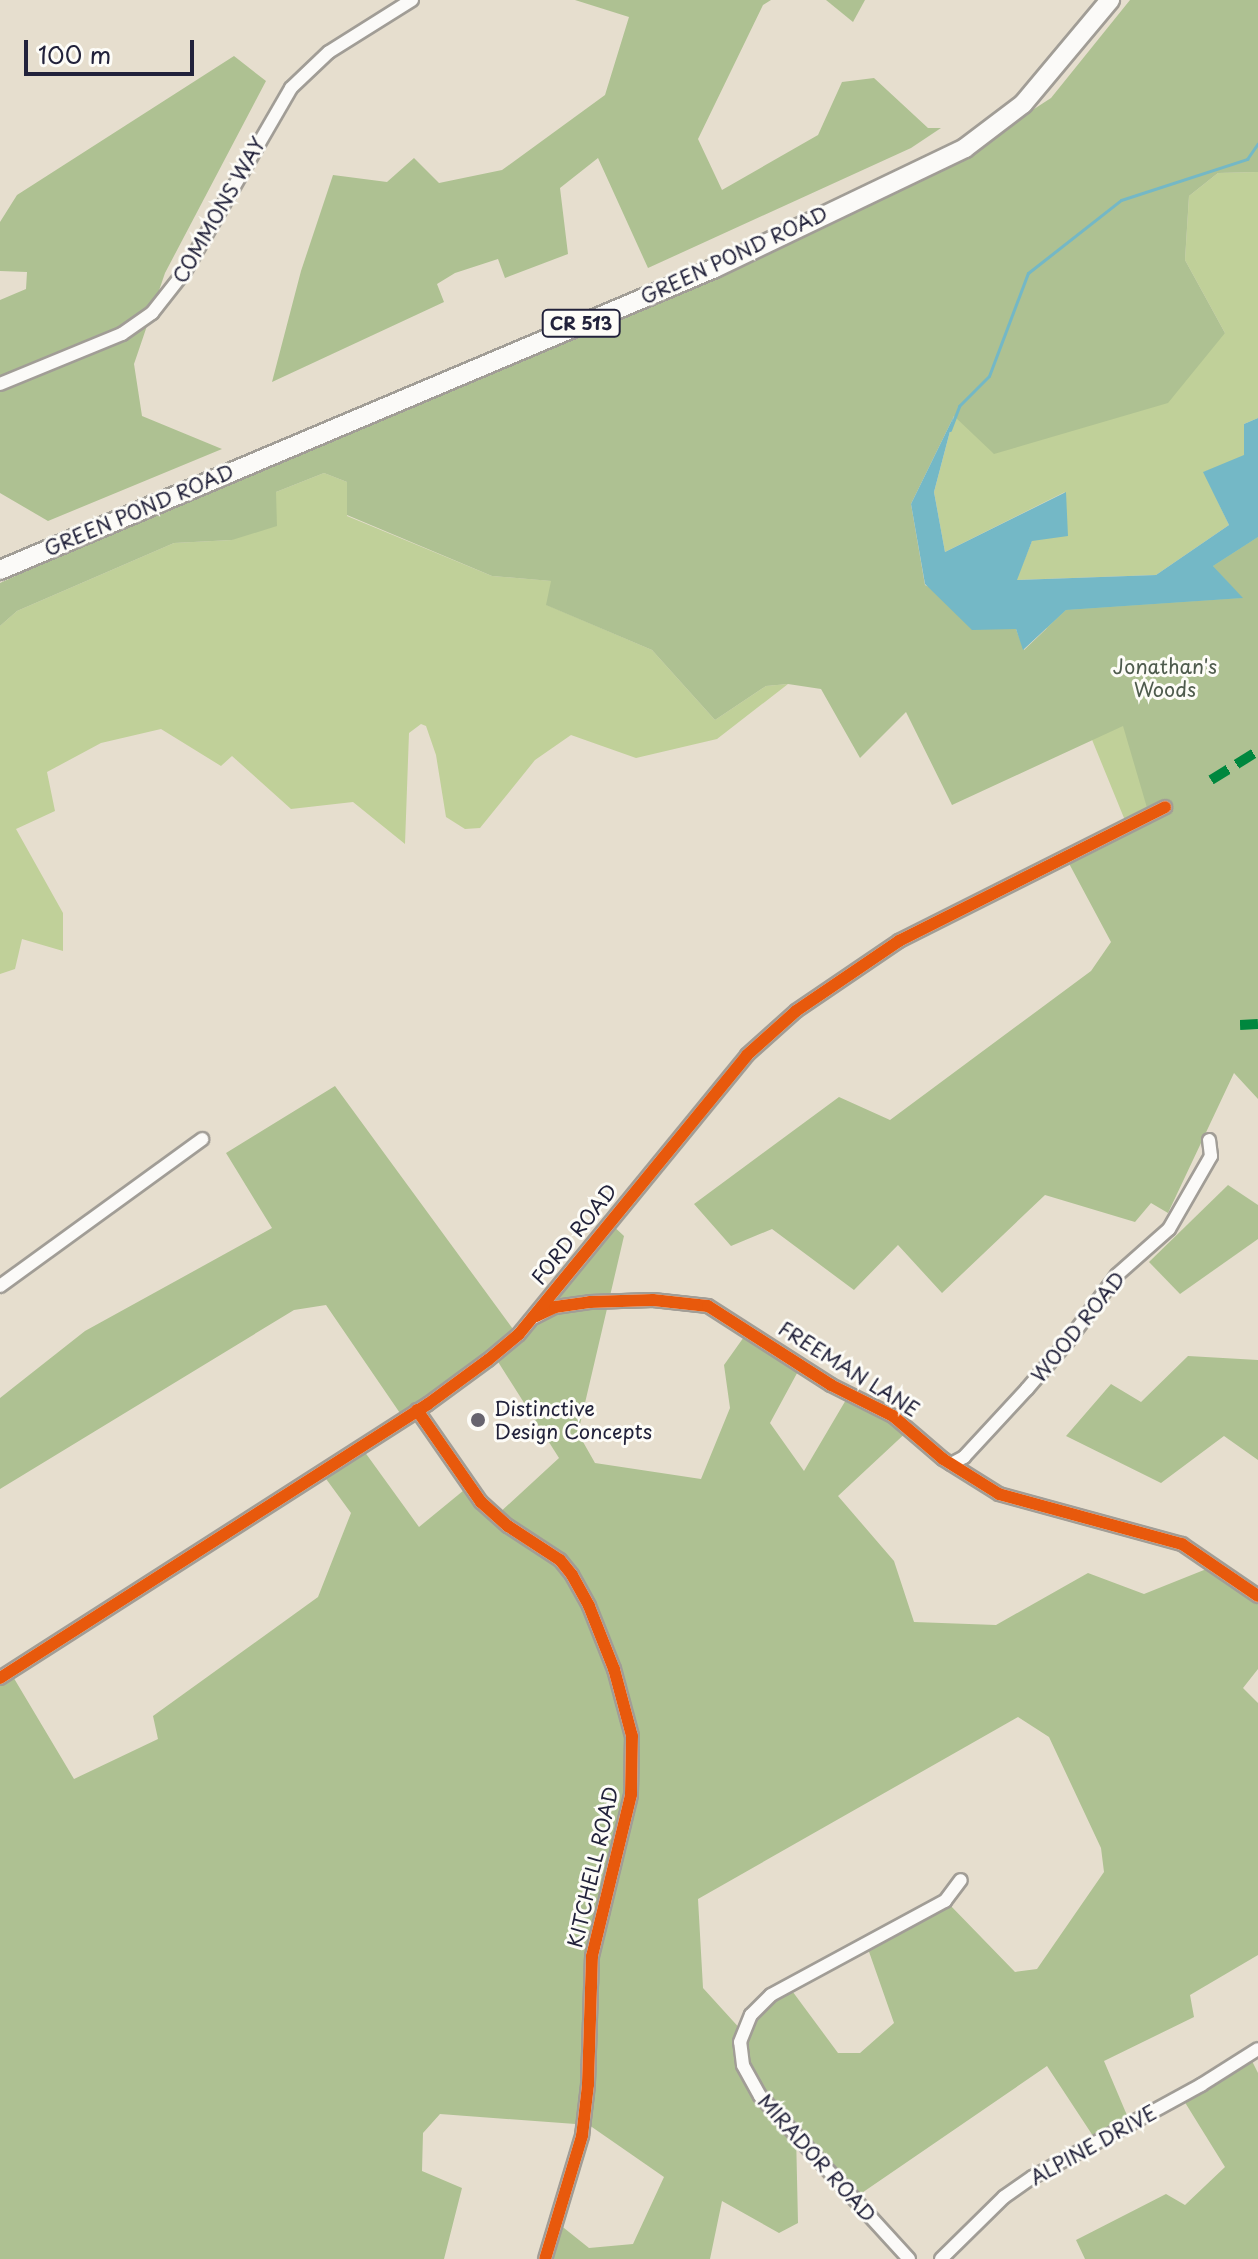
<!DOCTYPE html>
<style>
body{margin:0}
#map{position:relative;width:1258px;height:2259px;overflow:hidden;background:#e6dece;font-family:"Playpen Sans",sans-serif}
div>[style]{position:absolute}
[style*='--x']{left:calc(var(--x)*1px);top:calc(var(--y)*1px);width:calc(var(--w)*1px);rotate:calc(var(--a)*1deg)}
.green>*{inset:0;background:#c0d099}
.forest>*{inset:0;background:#aec192}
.water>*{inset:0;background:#74b8c6}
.stream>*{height:3px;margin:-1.5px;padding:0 1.5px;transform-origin:1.5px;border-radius:1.5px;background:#74b8c6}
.roads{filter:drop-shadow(2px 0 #a19d96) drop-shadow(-2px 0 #a19d96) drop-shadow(0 2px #a19d96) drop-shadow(0 -2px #a19d96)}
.minor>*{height:12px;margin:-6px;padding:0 6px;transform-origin:6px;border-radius:6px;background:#fbfaf8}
.primary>*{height:18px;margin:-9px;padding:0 9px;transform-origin:9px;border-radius:9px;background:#fbfaf8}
.quiet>*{height:10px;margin-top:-5px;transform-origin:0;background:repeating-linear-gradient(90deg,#00873e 0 20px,transparent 0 30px)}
.cycleway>*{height:12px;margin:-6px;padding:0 6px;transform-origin:6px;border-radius:6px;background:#e8590c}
.dots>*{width:22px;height:22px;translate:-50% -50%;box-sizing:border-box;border:4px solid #fdfcf7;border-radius:50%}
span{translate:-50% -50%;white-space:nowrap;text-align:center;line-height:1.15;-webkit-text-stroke:6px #fdfcf7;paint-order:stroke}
.shield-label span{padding:2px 6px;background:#fdfcf7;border:2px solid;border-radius:6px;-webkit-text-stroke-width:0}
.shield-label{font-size:18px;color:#22223b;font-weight:700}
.street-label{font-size:20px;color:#22223b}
.park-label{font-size:20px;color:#4e5b4d}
.poi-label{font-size:20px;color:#22223b}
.left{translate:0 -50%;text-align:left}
.scale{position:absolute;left:24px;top:40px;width:170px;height:36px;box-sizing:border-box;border:4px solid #22223b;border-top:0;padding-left:10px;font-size:24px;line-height:28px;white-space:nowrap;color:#22223b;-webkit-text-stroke:6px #fdfcf7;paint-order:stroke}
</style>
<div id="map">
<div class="green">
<div style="clip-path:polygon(1258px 172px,1258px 418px,1244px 424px,1244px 455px,1258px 473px,1258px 1081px,1133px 840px,1039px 610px,1148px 586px,1236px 537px,1215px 468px,1204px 472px,1229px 525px,1156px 575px,1016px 580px,1032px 541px,1065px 492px,945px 552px,934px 492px,954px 416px,1225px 333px,1185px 260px,1189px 196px,1218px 173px)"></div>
<div style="clip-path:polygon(324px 473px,347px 482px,347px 516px,492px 576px,552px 581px,547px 605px,652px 650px,715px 720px,766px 686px,788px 684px,717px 739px,636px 758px,571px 735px,535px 760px,480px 828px,465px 829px,446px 817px,436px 755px,426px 726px,421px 724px,409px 733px,405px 844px,353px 802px,291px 809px,232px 756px,221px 766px,161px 729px,101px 743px,47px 772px,55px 811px,16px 829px,63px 913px,63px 951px,22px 939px,15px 969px,0 974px,0 626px,17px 611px,174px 543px,232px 540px,276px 492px)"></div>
</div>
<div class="forest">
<div style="clip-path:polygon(575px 0,771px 0,763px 5px,698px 139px,722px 190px,818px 135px,842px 82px,874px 78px,928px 128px,941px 128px,911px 148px,648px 268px,598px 158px,560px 188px,568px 254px,505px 278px,498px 259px,455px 273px,437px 284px,444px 302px,272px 382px,301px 271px,333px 175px,387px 182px,414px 158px,439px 183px,502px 170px,605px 95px,629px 17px)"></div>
<div style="clip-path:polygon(826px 0,865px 0,853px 22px)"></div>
<div style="clip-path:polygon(1130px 0,1258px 0,1258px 172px,1218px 173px,1189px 196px,1185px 260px,1225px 333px,1168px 403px,994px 454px,954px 416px,911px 504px,925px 585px,1016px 629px,1024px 650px,1066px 610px,1242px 598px,1213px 566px,1258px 537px,1258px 1099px,1234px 1073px,1168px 1213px,1151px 1203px,1135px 1222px,1045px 1195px,942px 1293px,898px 1245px,854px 1290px,772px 1229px,731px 1246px,694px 1204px,839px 1097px,890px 1120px,1091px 971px,1111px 942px,1065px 856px,1150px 818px,1123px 726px,952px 805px,906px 712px,860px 758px,821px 689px,788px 684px,766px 686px,715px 720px,652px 650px,546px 605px,551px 581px,492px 576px,347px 515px,347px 482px,324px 473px,276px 492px,277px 526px,232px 540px,174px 543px,17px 611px,0 626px,0 583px,147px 515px,945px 167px,1051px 98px)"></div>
<div style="clip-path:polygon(234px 56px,266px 81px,165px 273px,134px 364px,142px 416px,222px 449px,48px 521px,0 493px,0 300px,26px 289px,27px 272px,0 271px,0 222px,17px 195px)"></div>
<div style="clip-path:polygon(evenodd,335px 1086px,518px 1336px,610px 1223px,624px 1236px,578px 1433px,595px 1463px,701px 1479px,730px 1408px,724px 1365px,751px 1327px,802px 1364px,770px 1423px,804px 1471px,850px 1393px,911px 1428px,838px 1496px,894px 1561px,914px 1622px,996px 1625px,1088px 1573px,1144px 1594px,1214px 1566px,1258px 1595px,1258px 1669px,1243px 1688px,1258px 1703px,1258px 1955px,1190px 1995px,1194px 2017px,1104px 2061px,1129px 2120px,1095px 2139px,1047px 2066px,853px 2199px,796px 2133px,798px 2223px,779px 2233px,722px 2201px,710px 2259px,548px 2259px,559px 2224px,589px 2248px,633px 2244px,664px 2177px,589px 2125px,440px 2114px,423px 2133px,422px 2171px,462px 2188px,444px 2259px,0 2259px,0 1680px,12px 1675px,74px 1779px,158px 1739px,153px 1716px,318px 1597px,351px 1513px,321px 1472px,359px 1444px,419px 1527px,469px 1486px,497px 1515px,559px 1458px,495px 1357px,404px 1419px,326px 1305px,294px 1310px,0 1489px,0 1398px,85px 1331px,272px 1228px,226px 1153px,335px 1086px,1018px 1717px,1049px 1737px,1101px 1848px,1104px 1872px,1037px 1969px,1015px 1972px,948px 1903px,867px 1946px,894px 2023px,860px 2053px,838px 2053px,787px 1984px,743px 2032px,703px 1988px,698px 1899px,1018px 1717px)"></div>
<div style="clip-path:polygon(1228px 1185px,1258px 1205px,1258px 1239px,1180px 1294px,1149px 1262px)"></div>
<div style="clip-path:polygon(1188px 1356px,1258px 1360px,1258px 1460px,1224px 1436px,1161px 1483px,1066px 1436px,1111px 1384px,1141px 1402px)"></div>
<div style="clip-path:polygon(1250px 2057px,1258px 2073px,1258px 2259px,1085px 2259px,1076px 2240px,1166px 2194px,1185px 2205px,1225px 2167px,1181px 2096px)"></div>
</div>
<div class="water">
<div style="clip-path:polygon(954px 416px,934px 492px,945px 552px,1066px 492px,1068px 536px,1032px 541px,1017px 580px,1156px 575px,1229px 525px,1203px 472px,1244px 455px,1244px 424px,1258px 418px,1258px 537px,1213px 566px,1243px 598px,1066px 610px,1023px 650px,1016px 629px,972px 630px,925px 584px,911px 504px)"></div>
</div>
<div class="stream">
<div style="--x:950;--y:430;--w:26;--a:-69"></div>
<div style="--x:959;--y:406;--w:42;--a:-45"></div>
<div style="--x:989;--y:376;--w:110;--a:-69.3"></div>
<div style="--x:1028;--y:273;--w:118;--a:-38.1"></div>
<div style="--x:1121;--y:200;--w:133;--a:-18"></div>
<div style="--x:1247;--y:159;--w:19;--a:-55"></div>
</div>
<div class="roads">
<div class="minor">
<div style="--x:0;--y:384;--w:132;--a:-22.3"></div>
<div style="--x:122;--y:334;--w:37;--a:-35"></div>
<div style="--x:152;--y:313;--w:53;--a:-51.8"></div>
<div style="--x:185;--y:271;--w:211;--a:-59.9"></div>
<div style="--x:291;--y:88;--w:52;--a:-43.5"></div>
<div style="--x:329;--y:52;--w:98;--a:-32.1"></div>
<div style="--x:0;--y:1286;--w:250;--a:-36"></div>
<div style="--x:535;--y:1317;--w:22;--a:-27"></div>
<div style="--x:555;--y:1307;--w:35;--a:-8"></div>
<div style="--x:590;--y:1302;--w:63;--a:-1.8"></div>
<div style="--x:653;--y:1300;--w:55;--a:6.2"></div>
<div style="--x:708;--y:1306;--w:146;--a:32.7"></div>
<div style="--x:831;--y:1385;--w:69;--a:26.6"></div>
<div style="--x:893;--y:1416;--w:66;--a:40.7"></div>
<div style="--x:943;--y:1459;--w:66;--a:32"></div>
<div style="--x:999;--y:1494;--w:190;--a:15.3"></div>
<div style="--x:1182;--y:1544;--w:92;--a:34.4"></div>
<div style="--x:417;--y:1410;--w:112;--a:55.2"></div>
<div style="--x:481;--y:1502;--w:36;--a:42"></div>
<div style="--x:508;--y:1526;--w:62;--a:33.2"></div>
<div style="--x:560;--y:1560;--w:19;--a:51"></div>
<div style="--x:572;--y:1575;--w:35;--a:61"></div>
<div style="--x:589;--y:1606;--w:68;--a:68.4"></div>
<div style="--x:614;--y:1669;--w:69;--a:75"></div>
<div style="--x:632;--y:1736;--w:59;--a:91"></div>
<div style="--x:631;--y:1795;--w:166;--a:103.6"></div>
<div style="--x:592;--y:1956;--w:129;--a:91.8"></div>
<div style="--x:588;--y:2085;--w:51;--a:96.7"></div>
<div style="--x:582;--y:2136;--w:128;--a:106.7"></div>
<div style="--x:951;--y:1464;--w:15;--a:-28"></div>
<div style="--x:964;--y:1457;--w:93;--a:-47.2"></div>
<div style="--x:1027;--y:1389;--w:63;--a:-49.5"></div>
<div style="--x:1068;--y:1341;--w:82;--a:-53.4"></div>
<div style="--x:1117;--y:1275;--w:69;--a:-41.5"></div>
<div style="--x:1169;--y:1229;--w:84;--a:-60.1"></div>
<div style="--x:1211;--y:1156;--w:16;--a:-97"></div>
<div style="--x:0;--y:1678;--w:508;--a:-32.63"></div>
<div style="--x:428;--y:1404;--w:74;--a:-36.3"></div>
<div style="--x:488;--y:1360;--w:40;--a:-40"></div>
<div style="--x:519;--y:1334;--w:360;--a:-50.7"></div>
<div style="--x:747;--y:1055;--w:66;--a:-41.9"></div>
<div style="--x:796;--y:1011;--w:125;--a:-34.2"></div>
<div style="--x:899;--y:941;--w:298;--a:-26.7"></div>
<div style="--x:909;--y:2259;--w:221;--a:-132.4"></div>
<div style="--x:760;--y:2096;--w:35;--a:-119"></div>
<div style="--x:743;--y:2065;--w:23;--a:-97"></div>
<div style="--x:740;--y:2042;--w:29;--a:-68"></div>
<div style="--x:751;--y:2015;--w:28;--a:-45"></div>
<div style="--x:771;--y:1995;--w:198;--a:-28.4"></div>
<div style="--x:945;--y:1901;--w:26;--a:-53"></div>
<div style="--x:941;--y:2259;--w:88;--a:-44.5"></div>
<div style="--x:1004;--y:2197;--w:35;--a:-35"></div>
<div style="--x:1033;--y:2177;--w:192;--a:-28.7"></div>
<div style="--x:1201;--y:2085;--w:67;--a:-32.3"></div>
</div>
<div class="primary">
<div style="--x:0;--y:570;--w:776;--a:-22.9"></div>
<div style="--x:715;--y:268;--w:277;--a:-25.6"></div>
<div style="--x:965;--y:148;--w:73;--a:-37.2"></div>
<div style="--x:1023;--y:104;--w:136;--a:-50.1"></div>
</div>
</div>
<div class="quiet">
<div style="--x:1211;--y:780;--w:55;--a:-31.7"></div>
<div style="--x:1240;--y:1025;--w:18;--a:-3"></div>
</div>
<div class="cycleway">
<div style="--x:536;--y:1316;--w:21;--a:-25"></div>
<div style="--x:555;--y:1307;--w:35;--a:-8"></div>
<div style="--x:590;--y:1302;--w:63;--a:-1.8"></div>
<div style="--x:653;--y:1300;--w:55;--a:6.2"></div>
<div style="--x:708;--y:1306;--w:146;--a:32.7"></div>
<div style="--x:831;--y:1385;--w:69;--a:26.6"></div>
<div style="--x:893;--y:1416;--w:66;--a:40.7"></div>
<div style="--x:943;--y:1459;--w:66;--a:32"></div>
<div style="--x:999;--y:1494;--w:190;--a:15.3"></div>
<div style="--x:1182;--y:1544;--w:92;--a:34.4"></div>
<div style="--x:417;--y:1410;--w:112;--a:55.2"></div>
<div style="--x:481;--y:1502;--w:36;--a:42"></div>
<div style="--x:508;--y:1526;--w:62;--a:33.2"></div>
<div style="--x:560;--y:1560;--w:19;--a:51"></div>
<div style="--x:572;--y:1575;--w:35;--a:61"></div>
<div style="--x:589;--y:1606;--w:68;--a:68.4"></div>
<div style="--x:614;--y:1669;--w:69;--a:75"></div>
<div style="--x:632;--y:1736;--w:59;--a:91"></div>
<div style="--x:631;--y:1795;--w:166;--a:103.6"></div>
<div style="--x:592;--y:1956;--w:129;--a:91.8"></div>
<div style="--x:588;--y:2085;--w:51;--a:96.7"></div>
<div style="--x:582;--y:2136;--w:128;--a:106.7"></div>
<div style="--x:0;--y:1678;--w:508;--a:-32.63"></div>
<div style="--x:428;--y:1404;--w:74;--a:-36.3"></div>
<div style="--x:488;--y:1360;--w:40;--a:-40"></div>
<div style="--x:519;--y:1334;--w:360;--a:-50.7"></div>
<div style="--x:747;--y:1055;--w:66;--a:-41.9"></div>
<div style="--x:796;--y:1011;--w:125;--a:-34.2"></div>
<div style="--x:899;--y:941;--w:298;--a:-26.7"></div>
</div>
<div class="dots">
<div style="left:478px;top:1420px;background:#67646e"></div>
</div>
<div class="shield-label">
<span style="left:581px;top:323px">CR 513</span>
</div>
<div class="street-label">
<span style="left:219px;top:210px;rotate:-60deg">COMMONS WAY</span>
<span style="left:734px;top:255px;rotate:-25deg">GREEN POND ROAD</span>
<span style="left:139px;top:510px;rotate:-23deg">GREEN POND ROAD</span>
<span style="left:574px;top:1234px;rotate:-51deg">FORD ROAD</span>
<span style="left:1078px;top:1327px;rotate:-51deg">WOOD ROAD</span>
<span style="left:849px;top:1369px;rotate:32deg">FREEMAN LANE</span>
<span style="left:593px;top:1867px;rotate:-77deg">KITCHELL ROAD</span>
<span style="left:1093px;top:2145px;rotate:-29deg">ALPINE DRIVE</span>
<span style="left:817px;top:2158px;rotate:48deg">MIRADOR ROAD</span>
</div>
<div class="park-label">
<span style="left:1165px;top:678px">Jonathan's<br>Woods</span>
</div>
<div class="poi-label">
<span class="left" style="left:494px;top:1420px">Distinctive<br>Design Concepts</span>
</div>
<div class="scale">100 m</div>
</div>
